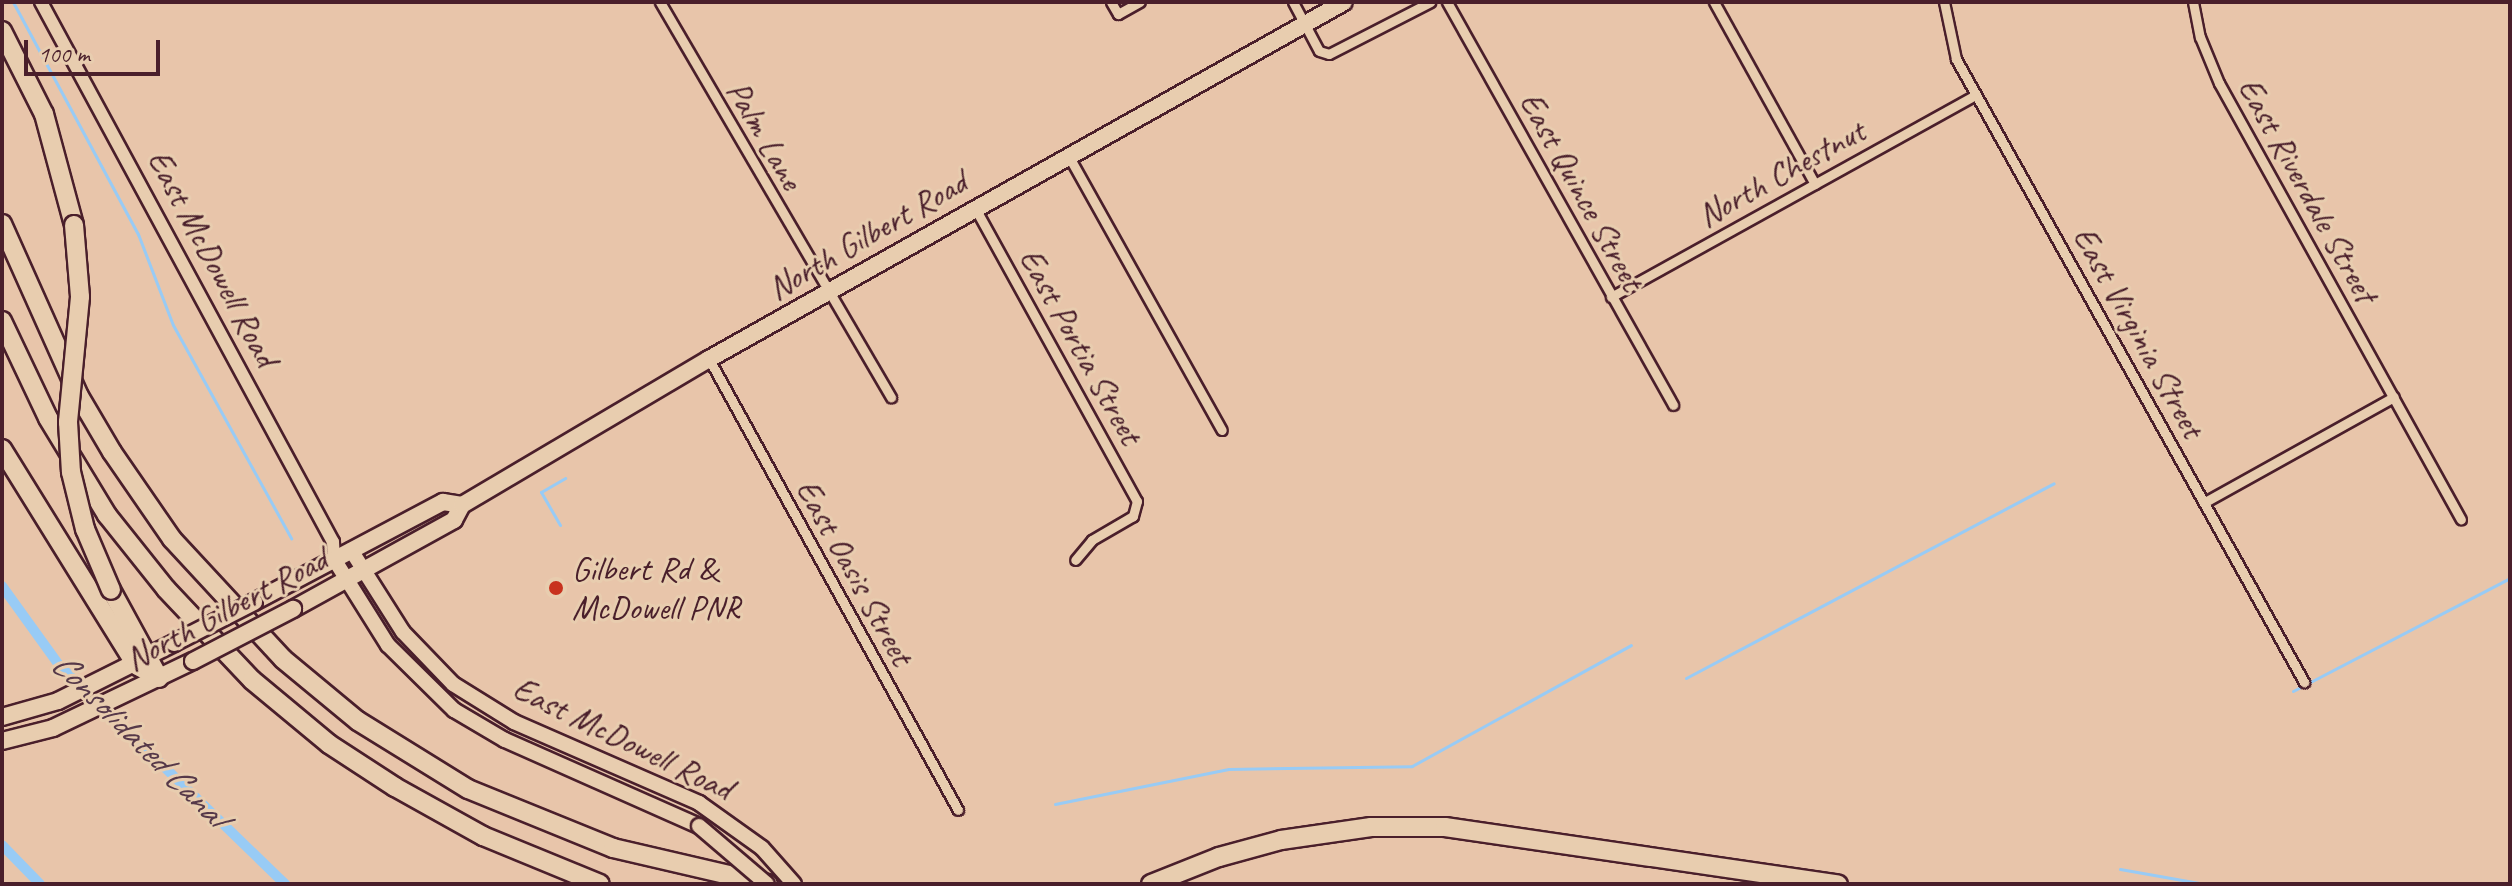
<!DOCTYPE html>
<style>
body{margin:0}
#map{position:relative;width:2512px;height:886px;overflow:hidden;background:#e8c5aa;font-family:Caveat,sans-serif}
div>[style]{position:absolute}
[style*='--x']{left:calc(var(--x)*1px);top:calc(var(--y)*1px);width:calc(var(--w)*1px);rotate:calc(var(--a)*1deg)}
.stream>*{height:3px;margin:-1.5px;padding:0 1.5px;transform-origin:1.5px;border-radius:1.5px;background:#98cbf5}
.canal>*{height:10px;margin:-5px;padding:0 5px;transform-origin:5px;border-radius:5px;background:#98cbf5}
.roads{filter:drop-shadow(2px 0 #4a1f2b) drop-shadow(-2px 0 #4a1f2b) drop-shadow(0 2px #4a1f2b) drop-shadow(0 -2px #4a1f2b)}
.minor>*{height:9px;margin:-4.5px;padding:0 4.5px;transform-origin:4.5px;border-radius:4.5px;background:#e8cdaf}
.tertiary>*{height:12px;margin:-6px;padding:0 6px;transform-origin:6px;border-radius:6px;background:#e8cdaf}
.secondary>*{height:14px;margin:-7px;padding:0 7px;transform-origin:7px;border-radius:7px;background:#e8cdaf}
.primary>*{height:16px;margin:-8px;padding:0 8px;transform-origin:8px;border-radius:8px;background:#e8cdaf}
.motorway>*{height:18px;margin:-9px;padding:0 9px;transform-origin:9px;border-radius:9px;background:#e8cdaf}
.bridges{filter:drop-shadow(2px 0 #4a1f2b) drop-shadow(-2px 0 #4a1f2b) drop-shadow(0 2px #4a1f2b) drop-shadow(0 -2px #4a1f2b)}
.secondary-bridge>*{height:14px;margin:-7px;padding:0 7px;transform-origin:7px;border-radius:7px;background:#e8cdaf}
.primary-bridge>*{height:16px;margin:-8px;padding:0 8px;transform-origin:8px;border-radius:8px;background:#e8cdaf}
.motorway-bridge>*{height:18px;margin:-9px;padding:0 9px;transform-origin:9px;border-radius:9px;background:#e8cdaf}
.dots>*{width:22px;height:22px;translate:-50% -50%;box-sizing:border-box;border:4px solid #e8cdaf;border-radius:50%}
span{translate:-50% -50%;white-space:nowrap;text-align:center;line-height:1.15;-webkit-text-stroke:6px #e8cdaf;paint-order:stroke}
.street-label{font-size:34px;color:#4a1f2b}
.poi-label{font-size:34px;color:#4a1f2b}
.left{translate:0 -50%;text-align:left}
.water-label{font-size:36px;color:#563949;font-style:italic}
.frame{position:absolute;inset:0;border:4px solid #4a1f2b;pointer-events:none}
.scale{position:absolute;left:24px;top:40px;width:136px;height:36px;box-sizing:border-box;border:4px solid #4a1f2b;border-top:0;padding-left:10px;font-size:24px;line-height:28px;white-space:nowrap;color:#4a1f2b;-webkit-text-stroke:6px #e8cdaf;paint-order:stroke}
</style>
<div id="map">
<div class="stream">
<div style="--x:13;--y:2;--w:264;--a:61.7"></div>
<div style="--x:138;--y:234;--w:97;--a:69"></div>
<div style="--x:173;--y:325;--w:244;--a:61"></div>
<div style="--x:560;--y:525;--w:38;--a:-120"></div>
<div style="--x:541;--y:492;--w:28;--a:-30"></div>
<div style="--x:1686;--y:678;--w:416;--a:-27.9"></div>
<div style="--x:2293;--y:691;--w:245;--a:-27.5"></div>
<div style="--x:1055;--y:804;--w:177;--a:-11.4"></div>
<div style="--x:1229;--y:769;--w:183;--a:-0.9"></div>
<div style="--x:1412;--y:766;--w:250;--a:-28.9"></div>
<div style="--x:2120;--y:869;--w:86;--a:10"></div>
</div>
<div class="canal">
<div style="--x:2;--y:586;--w:97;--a:54.2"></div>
<div style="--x:59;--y:665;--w:315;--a:44.1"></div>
<div style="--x:2;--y:845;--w:54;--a:45.7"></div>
</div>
<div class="roads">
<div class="minor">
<div style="--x:660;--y:2;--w:458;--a:59.7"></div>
<div style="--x:1111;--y:2;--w:14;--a:60"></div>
<div style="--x:1118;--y:14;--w:25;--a:-29"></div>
<div style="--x:1293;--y:2;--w:55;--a:62"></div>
<div style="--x:1319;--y:51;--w:10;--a:17"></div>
<div style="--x:1329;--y:54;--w:114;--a:-27.2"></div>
<div style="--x:1447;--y:2;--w:462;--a:60.7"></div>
<div style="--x:1714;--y:2;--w:208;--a:61"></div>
<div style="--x:1944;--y:2;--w:58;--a:78.1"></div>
<div style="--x:1956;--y:59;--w:714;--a:60.81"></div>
<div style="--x:2193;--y:2;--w:36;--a:79"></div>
<div style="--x:2200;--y:37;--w:50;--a:67.6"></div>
<div style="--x:2219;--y:83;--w:499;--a:61"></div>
<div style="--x:1068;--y:155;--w:315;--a:60.8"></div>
<div style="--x:975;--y:208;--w:335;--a:61.1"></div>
<div style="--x:1137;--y:501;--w:16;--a:105"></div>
<div style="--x:1133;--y:516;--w:48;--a:149.7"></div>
<div style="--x:1092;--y:540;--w:26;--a:130"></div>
<div style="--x:1611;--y:297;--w:416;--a:-29"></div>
<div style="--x:709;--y:359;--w:515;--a:61.1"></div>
<div style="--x:2205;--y:502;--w:216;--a:-29.1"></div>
</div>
<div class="tertiary">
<div style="--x:41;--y:2;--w:614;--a:61.6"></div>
<div style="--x:333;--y:542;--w:17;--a:87"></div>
</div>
<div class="secondary">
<div style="--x:351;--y:550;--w:97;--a:57.6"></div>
<div style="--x:403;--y:632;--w:72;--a:46.1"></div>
<div style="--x:453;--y:684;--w:72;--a:31.9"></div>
<div style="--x:514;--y:722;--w:202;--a:23.6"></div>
<div style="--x:699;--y:803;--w:77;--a:35.5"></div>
<div style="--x:762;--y:848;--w:48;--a:48.4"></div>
<div style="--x:334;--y:559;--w:102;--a:57.9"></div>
<div style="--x:388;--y:645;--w:93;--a:44.6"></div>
<div style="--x:454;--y:710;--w:59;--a:30.5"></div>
<div style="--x:505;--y:740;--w:212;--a:23.9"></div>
</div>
<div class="primary">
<div style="--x:254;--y:602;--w:214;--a:-27.9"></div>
<div style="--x:443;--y:502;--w:19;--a:9"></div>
<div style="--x:293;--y:609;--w:184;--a:-28.9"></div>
<div style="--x:454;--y:520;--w:17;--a:-62"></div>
<div style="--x:462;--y:505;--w:287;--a:-30.6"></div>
<div style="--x:709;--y:359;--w:728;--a:-29.34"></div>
<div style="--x:2;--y:717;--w:58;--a:-15.9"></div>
<div style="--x:58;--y:701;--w:130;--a:-26.6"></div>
<div style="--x:2;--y:741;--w:53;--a:-14.3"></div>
<div style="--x:53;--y:728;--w:155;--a:-25.6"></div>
</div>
<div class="motorway">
<div style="--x:2;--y:31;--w:93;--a:63.2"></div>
<div style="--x:44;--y:114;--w:115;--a:74.9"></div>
<div style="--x:2;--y:224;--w:188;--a:65.9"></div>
<div style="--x:79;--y:396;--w:65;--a:59.5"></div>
<div style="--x:112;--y:452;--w:106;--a:55.4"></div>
<div style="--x:172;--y:539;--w:163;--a:47.2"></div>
<div style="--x:283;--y:659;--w:97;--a:39.6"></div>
<div style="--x:358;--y:721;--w:129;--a:31.7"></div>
<div style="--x:468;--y:789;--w:157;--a:22.1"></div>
<div style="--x:613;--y:848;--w:159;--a:13.1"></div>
<div style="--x:2;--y:321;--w:107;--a:64.6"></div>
<div style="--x:48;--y:418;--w:114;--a:58.7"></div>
<div style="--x:107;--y:515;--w:95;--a:51.4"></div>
<div style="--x:166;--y:589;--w:125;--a:46.6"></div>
<div style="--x:252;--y:680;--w:100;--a:39.7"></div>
<div style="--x:329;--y:744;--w:79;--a:33.1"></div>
<div style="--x:395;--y:787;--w:101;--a:29.1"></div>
<div style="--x:483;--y:836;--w:126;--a:22.3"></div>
<div style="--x:2;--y:449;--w:254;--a:58.2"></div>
<div style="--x:136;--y:665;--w:26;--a:29"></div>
<div style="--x:111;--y:590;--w:100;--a:61.4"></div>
<div style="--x:1151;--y:884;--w:73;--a:-21.7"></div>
<div style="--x:1219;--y:857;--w:64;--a:-15.3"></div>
<div style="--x:1281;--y:840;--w:91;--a:-8.2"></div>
<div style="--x:1371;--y:827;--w:74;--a:0"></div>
<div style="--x:1445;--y:827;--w:397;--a:8.3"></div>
</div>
</div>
<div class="bridges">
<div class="secondary-bridge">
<div style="--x:699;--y:826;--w:89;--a:40.5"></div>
</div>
<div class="primary-bridge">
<div style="--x:174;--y:643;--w:90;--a:-27.1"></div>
<div style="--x:193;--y:661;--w:113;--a:-27.5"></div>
</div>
<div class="motorway-bridge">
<div style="--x:74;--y:225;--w:72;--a:85.2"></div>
<div style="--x:80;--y:297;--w:126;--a:95.5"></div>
<div style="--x:68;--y:422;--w:50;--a:86.6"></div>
<div style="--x:71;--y:472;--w:59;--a:76.2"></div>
<div style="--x:85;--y:529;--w:66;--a:66.9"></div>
</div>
</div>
<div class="dots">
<div style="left:556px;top:588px;background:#c8321e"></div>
</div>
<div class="street-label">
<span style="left:765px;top:135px;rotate:60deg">Palm Lane</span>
<span style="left:1781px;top:173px;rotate:-29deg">North Chestnut</span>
<span style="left:2308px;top:190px;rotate:61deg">East Riverdale Street</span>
<span style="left:1582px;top:191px;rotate:61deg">East Quince Street</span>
<span style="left:867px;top:235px;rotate:-30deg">North Gilbert Road</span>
<span style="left:213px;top:258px;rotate:62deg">East McDowell Road</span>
<span style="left:2139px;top:332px;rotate:61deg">East Virginia Street</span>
<span style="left:1081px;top:346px;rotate:61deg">East Portia Street</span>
<span style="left:855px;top:572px;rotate:61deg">East Oasis Street</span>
<span style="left:226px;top:609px;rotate:-28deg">North Gilbert Road</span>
<span style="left:623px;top:738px;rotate:26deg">East McDowell Road</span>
</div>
<div class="poi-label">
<span class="left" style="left:572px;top:588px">Gilbert Rd &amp;<br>McDowell PNR</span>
</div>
<div class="water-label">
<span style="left:139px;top:739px;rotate:45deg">Consolidated Canal</span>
</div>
<div class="frame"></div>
<div class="scale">100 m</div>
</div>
